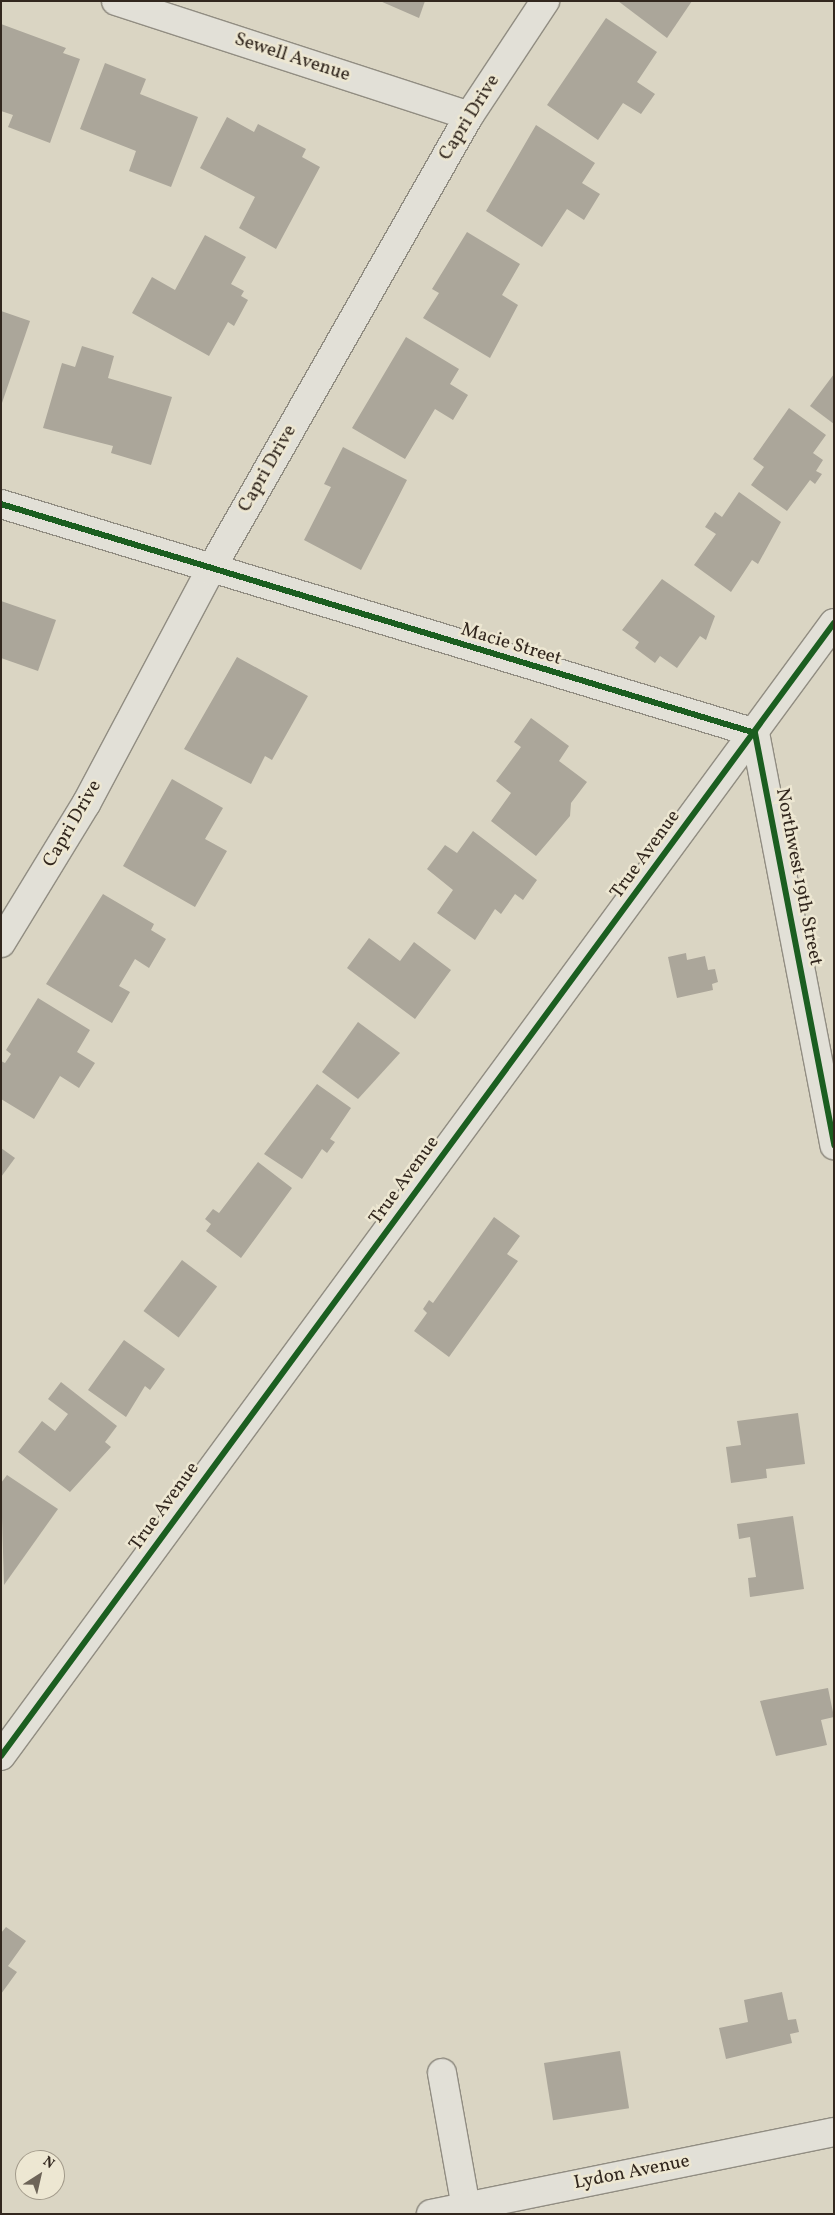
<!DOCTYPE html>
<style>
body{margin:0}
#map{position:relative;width:835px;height:2215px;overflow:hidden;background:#dad5c3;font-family:Vollkorn,serif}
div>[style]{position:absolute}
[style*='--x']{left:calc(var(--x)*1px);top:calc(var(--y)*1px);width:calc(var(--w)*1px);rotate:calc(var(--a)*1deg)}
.building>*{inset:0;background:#aba69a;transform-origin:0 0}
.roads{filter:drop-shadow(1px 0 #918d82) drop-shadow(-1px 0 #918d82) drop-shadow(0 1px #918d82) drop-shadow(0 -1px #918d82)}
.minor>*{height:28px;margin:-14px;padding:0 14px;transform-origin:14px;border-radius:14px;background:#e2e0d7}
.cycleway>*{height:6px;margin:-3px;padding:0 3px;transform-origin:3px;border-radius:3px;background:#1b5e20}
span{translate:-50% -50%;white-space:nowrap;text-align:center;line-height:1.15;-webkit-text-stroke:5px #ede7d2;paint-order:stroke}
.street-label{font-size:19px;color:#32271e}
.frame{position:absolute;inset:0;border:2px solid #32271e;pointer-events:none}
.north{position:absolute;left:15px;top:2150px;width:50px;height:50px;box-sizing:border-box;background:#ede7d2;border:1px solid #a29a8a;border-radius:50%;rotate:35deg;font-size:14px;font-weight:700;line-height:20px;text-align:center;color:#32271e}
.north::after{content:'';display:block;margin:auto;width:18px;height:22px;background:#6d6458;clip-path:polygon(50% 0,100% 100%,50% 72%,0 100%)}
</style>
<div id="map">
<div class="building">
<div style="clip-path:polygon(380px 1px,425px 1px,419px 18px)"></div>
<div style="clip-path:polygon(618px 1px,692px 1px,667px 38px)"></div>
<div style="clip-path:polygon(606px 18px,657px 52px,637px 82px,655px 94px,641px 114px,623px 103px,598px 140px,547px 105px)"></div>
<div style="clip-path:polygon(1px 24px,66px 48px,63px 53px,80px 59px,50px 143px,8px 127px,13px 115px,1px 111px)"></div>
<div style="clip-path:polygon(105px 63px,146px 79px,140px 94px,198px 117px,171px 187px,129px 171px,136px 151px,80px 129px)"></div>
<div style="clip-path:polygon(227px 117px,254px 132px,258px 124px,306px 149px,302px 157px,320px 167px,276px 249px,239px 228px,255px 197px,200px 168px)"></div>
<div style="clip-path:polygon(536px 125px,595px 163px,582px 183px,600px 194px,584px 220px,567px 209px,542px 247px,486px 211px)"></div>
<div style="clip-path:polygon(467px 232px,520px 264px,502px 295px,518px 305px,490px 358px,423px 318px,439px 293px,432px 289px)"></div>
<div style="clip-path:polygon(205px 235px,246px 257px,231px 284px,244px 291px,241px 296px,248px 300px,234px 326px,228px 322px,209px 356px,132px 313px,152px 277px,175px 290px)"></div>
<div style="clip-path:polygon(1px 311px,30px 321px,2px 403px,1px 403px)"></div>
<div style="clip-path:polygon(406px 337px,459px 369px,450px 384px,468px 395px,453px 420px,435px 409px,405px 459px,352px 428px)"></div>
<div style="clip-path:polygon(82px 346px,114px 356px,108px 378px,172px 397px,151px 465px,111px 453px,113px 446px,43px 428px,62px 363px,75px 367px)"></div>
<div style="clip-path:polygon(834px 374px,834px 424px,810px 406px)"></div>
<div style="clip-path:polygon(789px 408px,826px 435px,813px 453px,823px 460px,816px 471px,822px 474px,815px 484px,810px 480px,787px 511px,751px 485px,764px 467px,753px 459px)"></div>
<div style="clip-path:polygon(343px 447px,407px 480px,361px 570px,304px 540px,331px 487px,324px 484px)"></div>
<div style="clip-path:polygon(739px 492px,781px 522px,758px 564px,752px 560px,731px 592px,694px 565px,716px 534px,705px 527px,715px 512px,722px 517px)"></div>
<div style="clip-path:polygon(662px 579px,715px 616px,706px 640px,700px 636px,677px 668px,660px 656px,655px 663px,635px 648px,639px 642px,622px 630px)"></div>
<div style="clip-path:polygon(1px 601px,56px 620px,38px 671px,1px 658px)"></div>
<div style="clip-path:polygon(237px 657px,308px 696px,272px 760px,265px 756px,251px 784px,184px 749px)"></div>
<div style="clip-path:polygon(531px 718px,569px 746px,559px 761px,587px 782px,571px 803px,570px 816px,536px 856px,491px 821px,511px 793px,496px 781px,521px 747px,514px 742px)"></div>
<div style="clip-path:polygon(172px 779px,223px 808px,205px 839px,227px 851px,195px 907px,123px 866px)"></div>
<div style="clip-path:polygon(473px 831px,537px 880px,523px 900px,515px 894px,501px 914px,495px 909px,475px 940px,437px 913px,453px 890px,427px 869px,445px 845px,457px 853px)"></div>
<div style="clip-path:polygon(103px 894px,154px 924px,151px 930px,166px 939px,149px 968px,135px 959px,119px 986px,130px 992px,112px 1023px,46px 984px)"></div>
<div style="clip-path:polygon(369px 938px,400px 961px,414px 942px,451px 970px,415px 1019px,347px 968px)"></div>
<div style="clip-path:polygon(686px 953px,687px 960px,705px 956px,708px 970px,715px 969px,718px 982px,712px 984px,713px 990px,677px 998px,668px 957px)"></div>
<div style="clip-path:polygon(38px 998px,90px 1030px,77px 1052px,95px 1063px,79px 1088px,60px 1076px,34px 1119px,1px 1099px,1px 1061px,5px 1063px,11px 1054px,6px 1050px)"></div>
<div style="clip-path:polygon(358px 1022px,400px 1053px,358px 1099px,322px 1072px)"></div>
<div style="clip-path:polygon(317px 1084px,351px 1108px,330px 1139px,335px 1142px,327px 1153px,322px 1149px,302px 1179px,264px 1154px)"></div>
<div style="clip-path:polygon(1px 1148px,15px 1158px,1px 1177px)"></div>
<div style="clip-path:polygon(258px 1162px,292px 1188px,241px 1258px,206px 1231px,211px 1224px,205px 1219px,213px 1209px,219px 1213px)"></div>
<div style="clip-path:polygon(494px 1217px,520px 1236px,507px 1254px,518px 1261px,449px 1357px,414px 1331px,427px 1313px,423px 1309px,429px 1300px,433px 1303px)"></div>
<div style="left:182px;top:1260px;width:44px;height:64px;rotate:37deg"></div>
<div style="clip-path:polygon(124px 1340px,165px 1369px,150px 1390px,145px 1386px,126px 1417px,88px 1390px)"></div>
<div style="clip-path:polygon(61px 1382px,117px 1426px,105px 1442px,111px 1447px,70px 1492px,18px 1452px,42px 1421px,55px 1431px,68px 1414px,48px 1399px)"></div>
<div style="clip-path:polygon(798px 1413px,805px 1464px,766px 1469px,767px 1478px,731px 1483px,726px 1447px,741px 1445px,737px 1421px)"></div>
<div style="clip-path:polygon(7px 1475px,58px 1509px,4px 1585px,1px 1483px)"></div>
<div style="clip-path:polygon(793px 1516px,804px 1589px,750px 1597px,748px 1578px,756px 1577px,750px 1537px,739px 1539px,737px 1524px)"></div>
<div style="clip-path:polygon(828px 1688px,834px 1717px,821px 1720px,827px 1745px,776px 1756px,760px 1701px)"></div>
<div style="clip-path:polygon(6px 1927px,26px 1941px,8px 1966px,17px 1972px,1px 1994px,1px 1933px)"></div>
<div style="clip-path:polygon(782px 1992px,788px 2020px,796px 2019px,799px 2032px,790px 2034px,792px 2043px,726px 2059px,719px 2028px,748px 2022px,744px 2000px)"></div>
<div style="left:620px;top:2051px;width:58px;height:77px;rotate:81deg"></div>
</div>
<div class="roads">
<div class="minor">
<div style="--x:116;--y:1;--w:371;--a:18"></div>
<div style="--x:1;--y:504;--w:788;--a:16.89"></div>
<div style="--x:755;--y:733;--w:420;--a:79.1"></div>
<div style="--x:1;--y:943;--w:163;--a:-58.6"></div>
<div style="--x:86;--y:804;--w:264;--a:-62"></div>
<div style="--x:210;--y:571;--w:524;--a:-60.35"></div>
<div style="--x:469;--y:116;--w:138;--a:-56.5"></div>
<div style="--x:1;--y:1756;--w:1406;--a:-53.68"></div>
<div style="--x:442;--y:2073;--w:143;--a:79.9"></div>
<div style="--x:431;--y:2214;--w:411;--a:-11.5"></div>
</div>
</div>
<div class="cycleway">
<div style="--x:1;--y:504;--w:788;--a:16.89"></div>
<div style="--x:755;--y:733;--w:420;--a:79.1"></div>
<div style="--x:1;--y:1756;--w:1406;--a:-53.68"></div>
</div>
<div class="street-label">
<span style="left:292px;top:58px;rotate:18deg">Sewell Avenue</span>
<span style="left:470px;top:118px;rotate:-58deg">Capri Drive</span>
<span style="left:268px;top:469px;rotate:-60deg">Capri Drive</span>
<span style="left:511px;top:645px;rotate:17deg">Macie Street</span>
<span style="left:73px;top:824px;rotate:-60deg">Capri Drive</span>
<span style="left:646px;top:855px;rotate:-54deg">True Avenue</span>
<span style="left:798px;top:877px;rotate:79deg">Northwest 19th Street</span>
<span style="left:405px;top:1181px;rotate:-54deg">True Avenue</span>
<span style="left:165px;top:1507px;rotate:-54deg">True Avenue</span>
<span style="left:632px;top:2173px;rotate:-11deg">Lydon Avenue</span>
</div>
<div class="frame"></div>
<div class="north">N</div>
</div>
